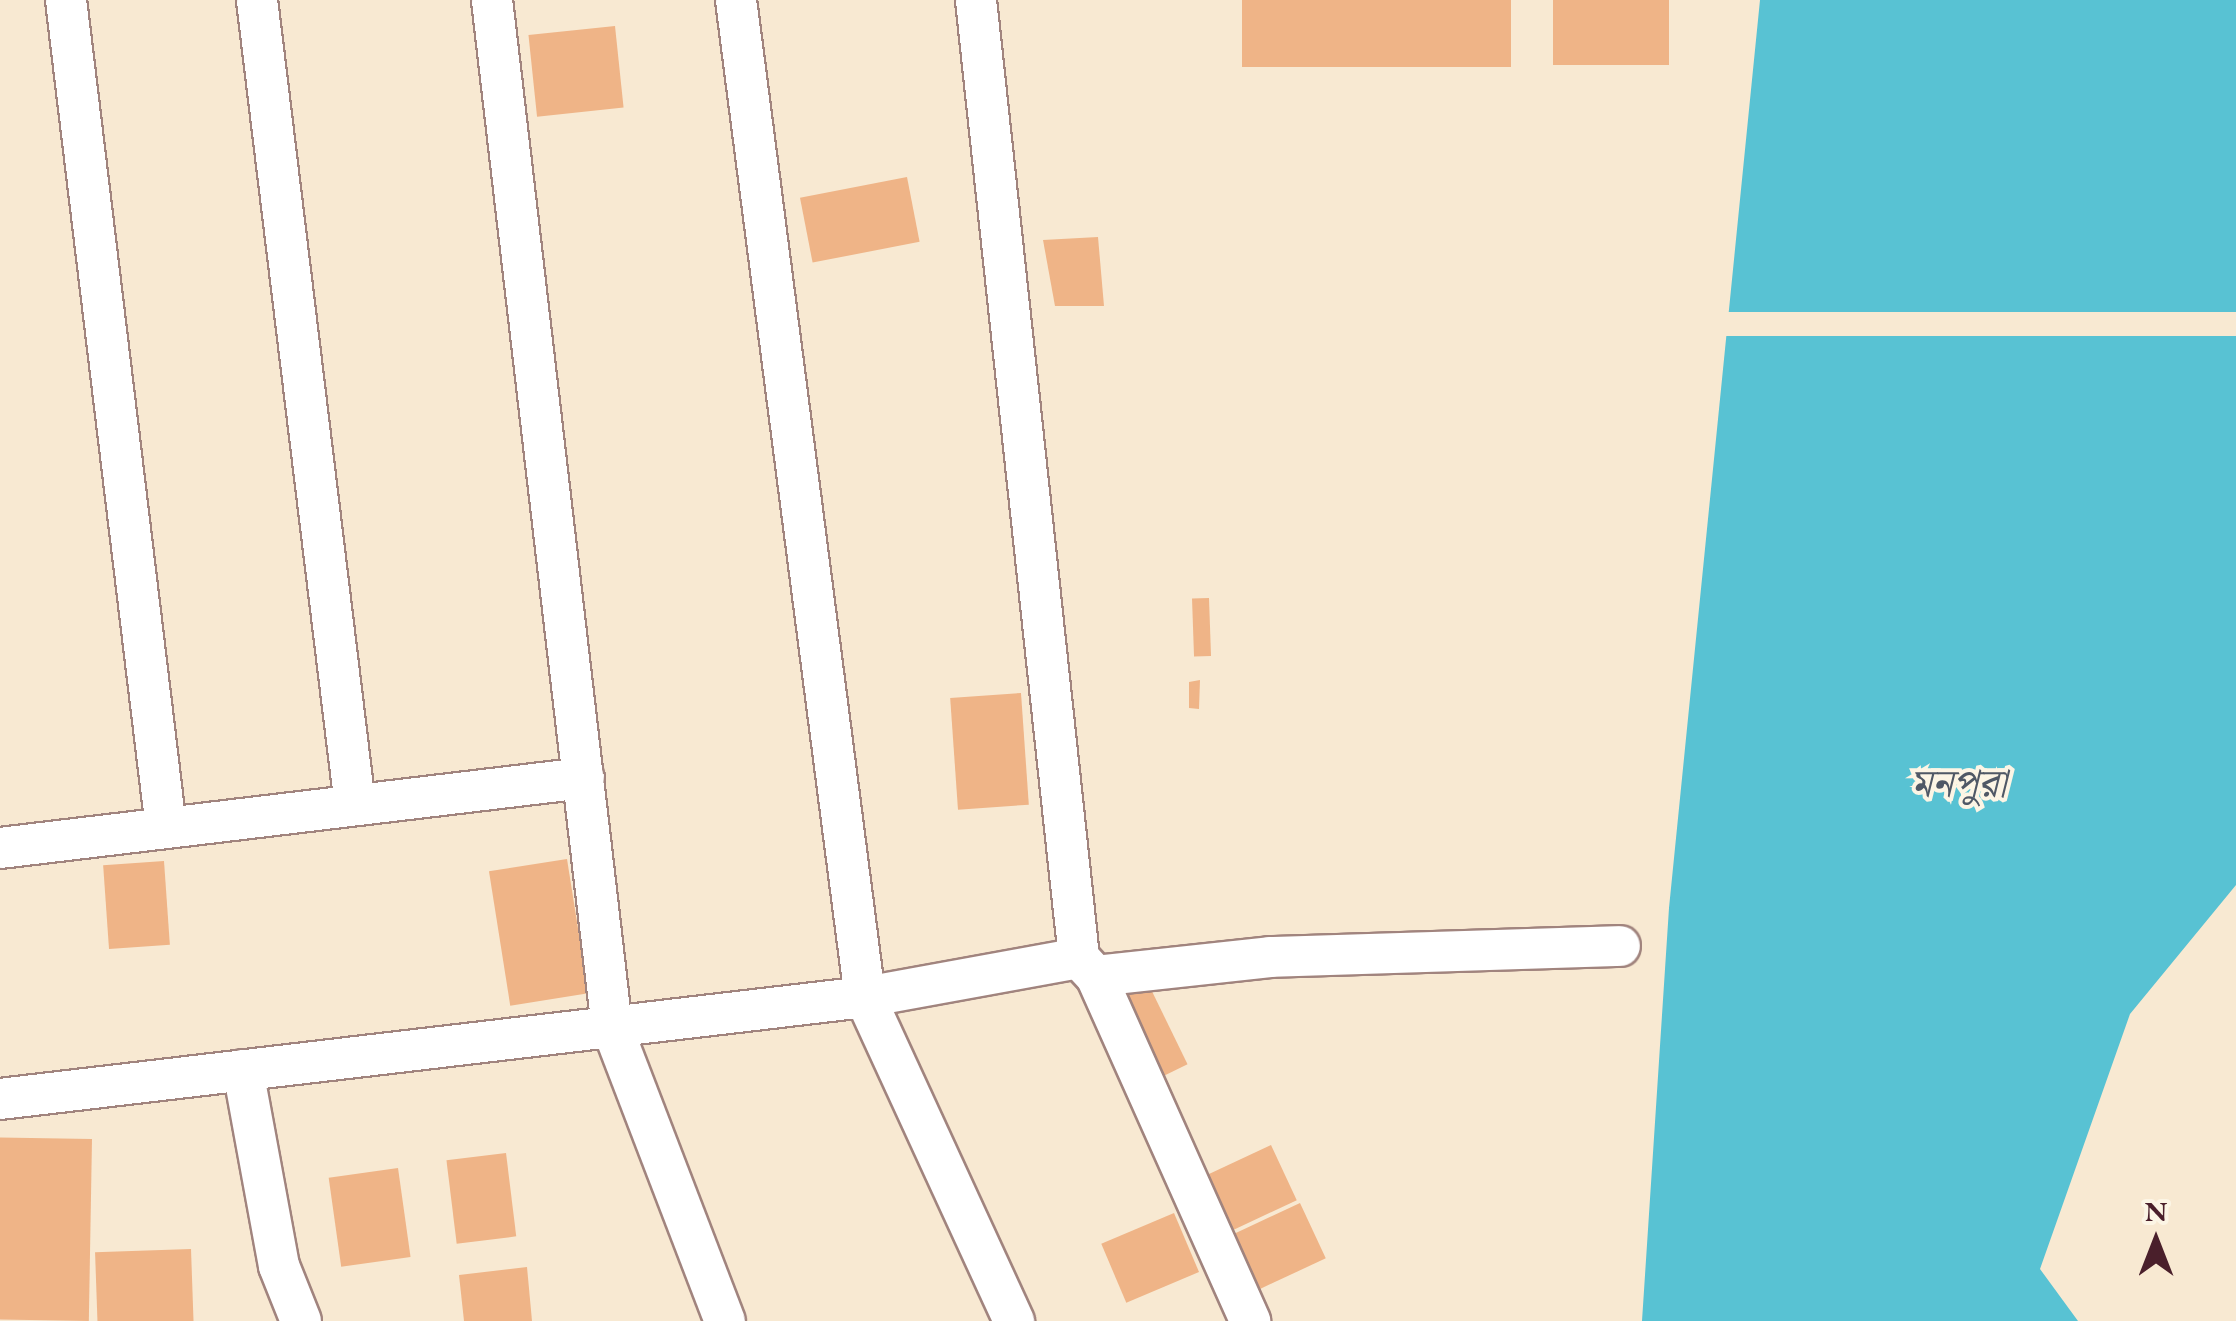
<!DOCTYPE html>
<meta charset="utf-8">
<style>
body{margin:0}
#map{position:relative;width:2236px;height:1321px;overflow:hidden;background:#f8e9d2;font-family:"EB Garamond","Noto Serif Bengali",serif}
div>[style]{position:absolute}
[style*='--x']{left:calc(var(--x)*1px);top:calc(var(--y)*1px);width:calc(var(--w)*1px);rotate:calc(var(--a)*1deg)}
.water>*{inset:0;background:#58c2d3}
.pier>*{inset:0;background:#f8e9d2;transform-origin:0 0}
.building>*{inset:0;background:#efb487;transform-origin:0 0}
.roads{filter:drop-shadow(2px 0 #a1847e) drop-shadow(-2px 0 #a1847e) drop-shadow(0 2px #a1847e) drop-shadow(0 -2px #a1847e)}
.street>*{height:40px;margin:-20px;padding:0 20px;transform-origin:20px;border-radius:20px;background:#fff}
span{translate:-50% -50%;white-space:nowrap;text-align:center;line-height:1.15;-webkit-text-stroke:8px #fcf5e5;paint-order:stroke}
.water-label{font-size:40px;color:#4f5866;font-style:italic}
.north{position:absolute;left:2106px;top:1191px;width:100px;height:100px;-webkit-text-stroke:8px #fcf5e5;paint-order:stroke;rotate:0deg;font-size:28px;font-weight:700;line-height:40px;text-align:center;color:#4a1f2b}
.north::after{content:'';display:block;margin:auto;width:35px;height:45px;background:#4a1f2b;clip-path:polygon(50% 0,100% 100%,50% 72%,0 100%)}
</style>
<div id="map">
<div class="water">
<div style="clip-path:polygon(1760px 0,2236px 0,2236px 885px,2130px 1014px,2040px 1269px,2078px 1321px,1642px 1321px,1669px 908px)"></div>
</div>
<div class="pier">
<div style="left:2236px;top:312px;width:24px;height:513px;rotate:90deg"></div>
</div>
<div class="building">
<div style="left:1242px;top:0;width:269px;height:67px"></div>
<div style="left:1553px;top:0;width:116px;height:65px"></div>
<div style="left:615px;top:26px;width:82px;height:87px;rotate:84deg"></div>
<div style="left:907px;top:177px;width:66px;height:109px;rotate:79deg"></div>
<div style="clip-path:polygon(1098px 237px,1104px 306px,1055px 306px,1043px 240px)"></div>
<div style="left:1209px;top:598px;width:58px;height:17px;rotate:88deg"></div>
<div style="clip-path:polygon(1200px 680px,1199px 709px,1189px 708px,1189px 682px)"></div>
<div style="left:1021px;top:693px;width:112px;height:71px;rotate:86deg"></div>
<div style="left:567px;top:859px;width:136px;height:79px;rotate:81deg"></div>
<div style="left:164px;top:861px;width:84px;height:61px;rotate:86deg"></div>
<div style="left:1145px;top:977px;width:97px;height:33px;rotate:64deg"></div>
<div style="left:92px;top:1139px;width:182px;height:92px;rotate:91deg"></div>
<div style="left:1271px;top:1145px;width:61px;height:79px;rotate:65deg"></div>
<div style="left:506px;top:1153px;width:84px;height:60px;rotate:83deg"></div>
<div style="left:398px;top:1168px;width:90px;height:70px;rotate:82deg"></div>
<div style="left:1300px;top:1203px;width:61px;height:79px;rotate:65deg"></div>
<div style="left:1174px;top:1213px;width:64px;height:79px;rotate:67deg"></div>
<div style="left:191px;top:1249px;width:72px;height:96px;rotate:88deg"></div>
<div style="clip-path:polygon(527px 1267px,532px 1321px,464px 1321px,459px 1275px)"></div>
</div>
<div class="roads">
<div class="street">
<div style="--x:66;--y:0;--w:834;--a:83.11"></div>
<div style="--x:257;--y:0;--w:811;--a:83.06"></div>
<div style="--x:492;--y:0;--w:1034;--a:83.34"></div>
<div style="--x:612;--y:1027;--w:315;--a:69"></div>
<div style="--x:736;--y:0;--w:1005;--a:82.63"></div>
<div style="--x:865;--y:997;--w:357;--a:65.3"></div>
<div style="--x:976;--y:0;--w:964;--a:83.86"></div>
<div style="--x:1079;--y:958;--w:25;--a:47"></div>
<div style="--x:1096;--y:976;--w:378;--a:65.9"></div>
<div style="--x:0;--y:848;--w:588;--a:-6.84"></div>
<div style="--x:1096;--y:976;--w:175;--a:-6.2"></div>
<div style="--x:1270;--y:957;--w:350;--a:-1.8"></div>
<div style="--x:243;--y:1070;--w:199;--a:79.6"></div>
<div style="--x:279;--y:1266;--w:59;--a:68.2"></div>
<div style="--x:0;--y:1099;--w:871;--a:-6.73"></div>
<div style="--x:865;--y:997;--w:218;--a:-10.3"></div>
</div>
</div>
<div class="water-label">
<span style="left:1958px;top:783px">মনপুরা</span>
</div>
<div class="north">N</div>
</div>
